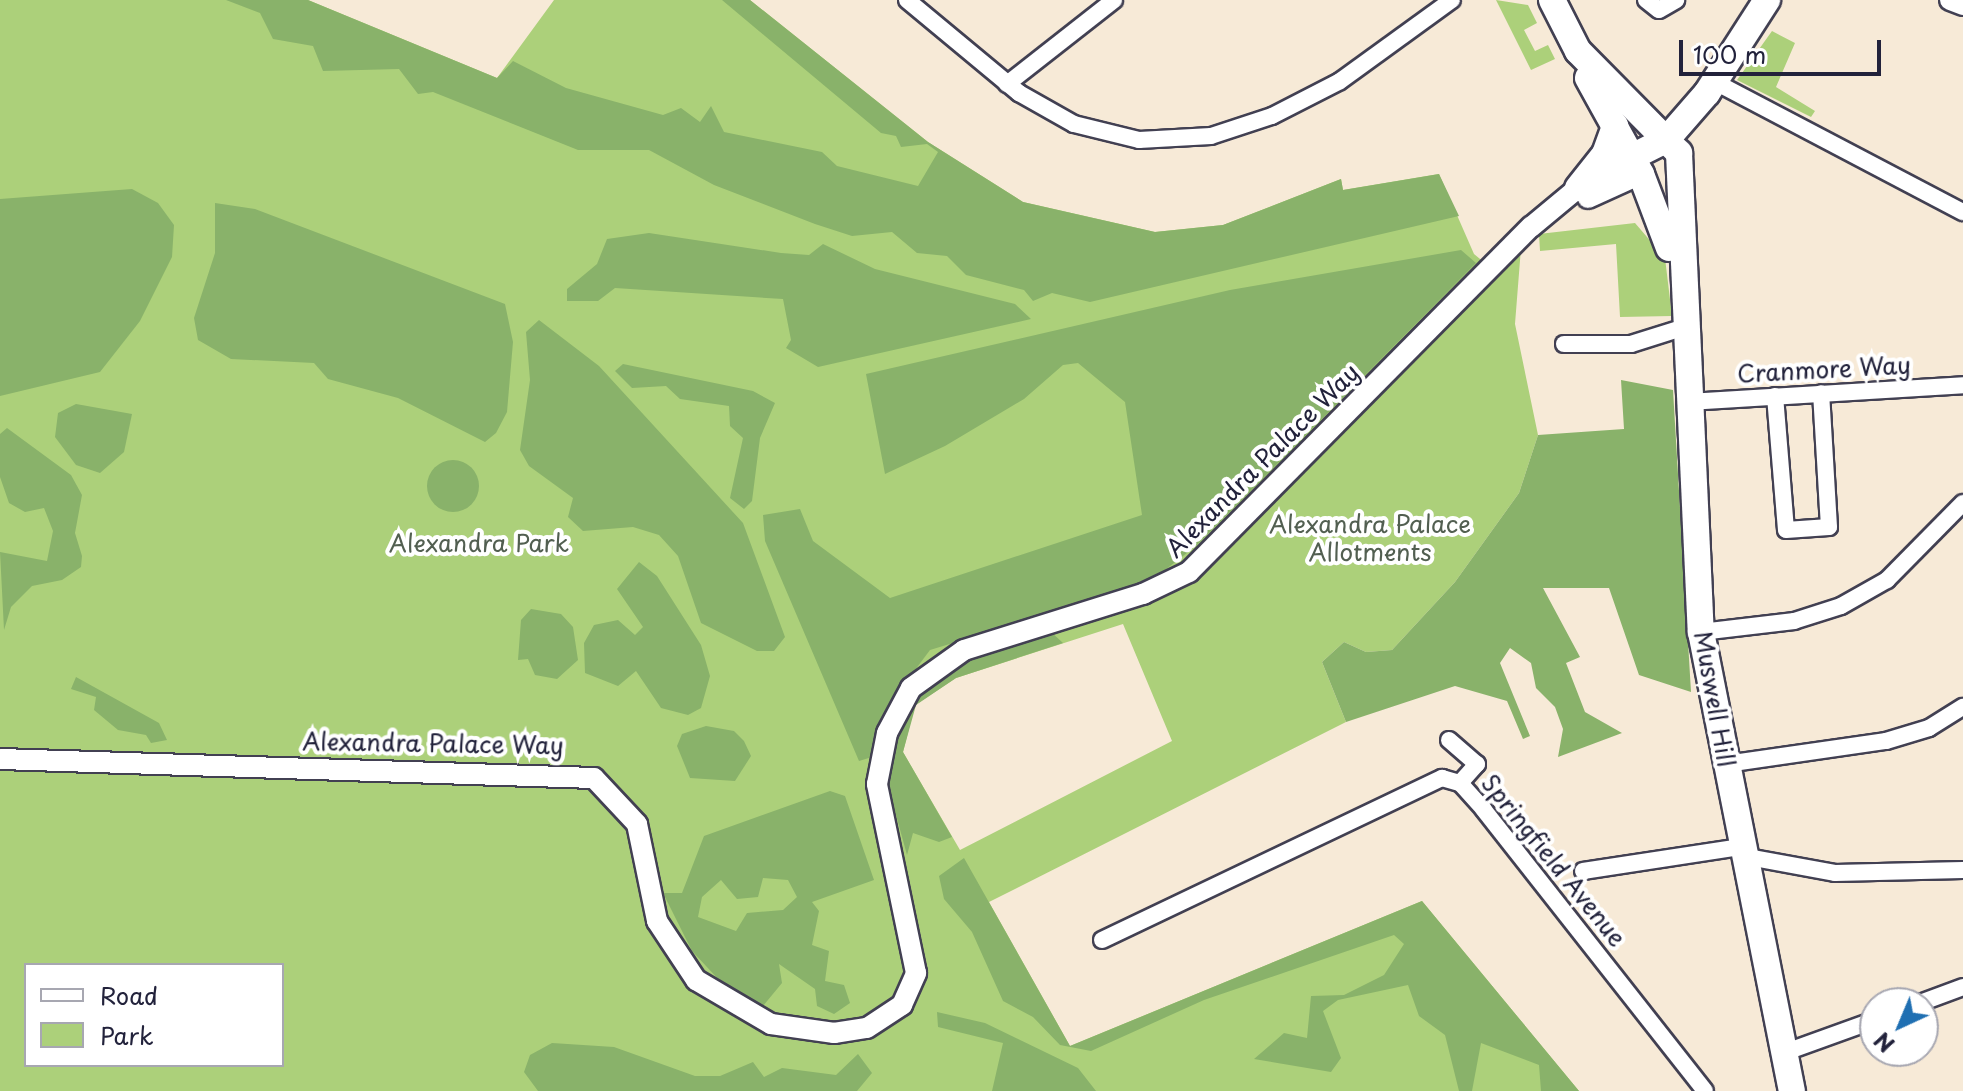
<!DOCTYPE html>
<style>
body{margin:0}
#map{position:relative;width:1963px;height:1091px;overflow:hidden;background:#f7ead7;font-family:"Playpen Sans",sans-serif}
div>[style]{position:absolute}
[style*='--x']{left:calc(var(--x)*1px);top:calc(var(--y)*1px);width:calc(var(--w)*1px);rotate:calc(var(--a)*1deg)}
.green>*{inset:0;background:#acd07a}
.forest>*{inset:0;background:#89b26a}
.round{border-radius:50%}
.roads{filter:drop-shadow(2px 0 #424052) drop-shadow(-2px 0 #424052) drop-shadow(0 2px #424052) drop-shadow(0 -2px #424052)}
.minor>*{height:16px;margin:-8px;padding:0 8px;transform-origin:8px;border-radius:8px;background:#fff}
.tertiary>*{height:20px;margin:-10px;padding:0 10px;transform-origin:10px;border-radius:10px;background:#fff}
.primary>*{height:26px;margin:-13px;padding:0 13px;transform-origin:13px;border-radius:13px;background:#fff}
span{translate:-50% -50%;white-space:nowrap;text-align:center;line-height:1.15;-webkit-text-stroke:8px #fff;paint-order:stroke}
.street-label{font-size:24px;color:#22223b}
.park-label{font-size:24px;color:#525f51}
.legend{position:absolute;left:24px;top:963px;width:260px;height:104px;box-sizing:border-box;background:#fff;border:2px solid #a7a7b1;margin:0;padding:10px 14px;list-style:none;font-size:24px;color:#22223b}
.legend li{display:flex;align-items:center;gap:16px;height:40px}
.legend b{width:40px;border:2px solid #a7a7b1}
.north{position:absolute;left:1859px;top:987px;width:80px;height:80px;box-sizing:border-box;background:#fff;border:2px solid #a7a7b1;border-radius:50%;rotate:224deg;font-size:22px;font-weight:700;line-height:32px;text-align:center;color:#22223b}
.north::after{content:'';display:block;margin:auto;width:28px;height:36px;background:#1f6fb2;clip-path:polygon(50% 0,100% 100%,50% 72%,0 100%)}
.scale{position:absolute;left:1679px;top:40px;width:202px;height:36px;box-sizing:border-box;border:4px solid #22223b;border-top:0;padding-left:10px;font-size:24px;line-height:28px;white-space:nowrap;color:#22223b;-webkit-text-stroke:6px #fff;paint-order:stroke}
</style>
<div id="map">
<div class="green">
<div style="clip-path:polygon(evenodd,0 0,308px 0,497px 78px,554px 0,750px 0,928px 142px,1023px 202px,1155px 232px,1223px 225px,1341px 179px,1343px 190px,1439px 174px,1474px 254px,1497px 273px,1521px 248px,1515px 324px,1538px 435px,1519px 493px,1455px 582px,1392px 650px,1366px 652px,1344px 642px,1322px 662px,1346px 722px,989px 902px,1070px 1046px,1422px 901px,1579px 1091px,0 1091px,0 0,1123px 624px,1172px 741px,960px 850px,903px 752px,915px 705px,956px 678px,1123px 624px,0 0,26px 965px,282px 965px,282px 1065px,26px 1065px,26px 965px)"></div>
<div style="clip-path:polygon(1496px 0,1528px 5px,1537px 23px,1524px 30px,1535px 51px,1548px 45px,1555px 59px,1531px 70px)"></div>
<div style="clip-path:polygon(1772px 31px,1795px 43px,1776px 87px,1815px 111px,1811px 117px,1737px 80px)"></div>
<div style="clip-path:polygon(1635px 223px,1665px 258px,1672px 316px,1620px 317px,1616px 244px,1540px 251px,1539px 234px)"></div>
</div>
<div class="forest">
<div style="clip-path:polygon(226px 0,308px 0,497px 78px,513px 61px,566px 88px,663px 115px,681px 108px,700px 122px,711px 106px,724px 132px,822px 152px,837px 166px,918px 186px,938px 152px,927px 144px,901px 147px,896px 136px,881px 133px,722px 0,750px 0,928px 142px,1023px 202px,1155px 232px,1223px 225px,1341px 179px,1343px 190px,1439px 174px,1459px 216px,1090px 302px,1052px 293px,1033px 301px,1024px 290px,966px 275px,947px 256px,917px 253px,892px 232px,852px 236px,815px 224px,714px 185px,649px 150px,578px 150px,433px 92px,418px 94px,399px 69px,323px 71px,313px 46px,273px 39px,260px 13px)"></div>
<div style="clip-path:polygon(132px 189px,158px 203px,174px 225px,172px 257px,140px 321px,100px 372px,0 396px,0 199px)"></div>
<div style="clip-path:polygon(215px 203px,255px 209px,505px 304px,513px 342px,507px 412px,496px 433px,485px 442px,398px 398px,328px 379px,314px 363px,231px 359px,198px 340px,194px 318px,215px 253px)"></div>
<div style="clip-path:polygon(649px 233px,781px 253px,809px 255px,823px 244px,875px 269px,1015px 304px,1031px 319px,818px 367px,786px 348px,791px 340px,783px 299px,615px 288px,598px 301px,567px 301px,567px 289px,597px 264px,607px 239px)"></div>
<div style="clip-path:polygon(1461px 250px,1476px 263px,1196px 546px,1161px 573px,1106px 596px,930px 650px,891px 702px,872px 757px,859px 761px,765px 541px,763px 515px,800px 509px,813px 541px,890px 598px,1142px 515px,1125px 402px,1078px 363px,1063px 365px,1024px 399px,945px 446px,885px 474px,866px 374px,1230px 290px)"></div>
<div style="clip-path:polygon(539px 320px,599px 366px,743px 523px,785px 637px,774px 651px,757px 651px,701px 623px,678px 556px,659px 535px,633px 527px,583px 531px,568px 517px,573px 498px,529px 466px,520px 450px,530px 380px,526px 332px)"></div>
<div style="clip-path:polygon(623px 364px,753px 391px,775px 403px,760px 438px,752px 501px,744px 509px,730px 498px,743px 438px,730px 426px,729px 406px,680px 399px,666px 386px,632px 388px,615px 371px)"></div>
<div style="clip-path:polygon(1621px 380px,1673px 390px,1691px 692px,1639px 675px,1609px 588px,1543px 588px,1580px 657px,1566px 663px,1585px 712px,1622px 733px,1558px 757px,1563px 729px,1555px 707px,1536px 688px,1531px 663px,1510px 648px,1500px 663px,1530px 736px,1523px 739px,1507px 701px,1455px 686px,1346px 722px,1322px 662px,1344px 642px,1366px 652px,1392px 650px,1455px 582px,1519px 493px,1538px 435px,1624px 429px)"></div>
<div style="clip-path:polygon(76px 404px,132px 414px,124px 452px,100px 473px,76px 465px,55px 437px,58px 413px)"></div>
<div style="clip-path:polygon(7px 428px,71px 475px,82px 495px,75px 533px,82px 556px,81px 567px,62px 580px,32px 586px,11px 607px,4px 630px,0 552px,47px 561px,53px 531px,44px 508px,25px 512px,9px 503px,0 477px,0 434px)"></div>
<div class="round" style="left:427px;top:460px;width:52px;height:52px"></div>
<div style="clip-path:polygon(639px 562px,657px 576px,701px 645px,710px 676px,701px 708px,688px 715px,661px 708px,636px 671px,618px 686px,585px 673px,584px 643px,594px 625px,618px 620px,635px 635px,643px 627px,617px 589px)"></div>
<div style="clip-path:polygon(531px 609px,561px 614px,573px 627px,578px 660px,557px 679px,535px 675px,528px 659px,518px 660px,521px 620px)"></div>
<div style="clip-path:polygon(1051px 632px,1063px 643px,956px 678px,916px 705px,903px 752px,952px 837px,939px 842px,913px 833px,907px 855px,888px 786px,888px 758px,905px 706px,958px 660px)"></div>
<div style="clip-path:polygon(76px 677px,159px 723px,167px 740px,151px 743px,146px 735px,118px 730px,94px 710px,96px 697px,71px 689px)"></div>
<div style="clip-path:polygon(706px 726px,734px 731px,744px 741px,751px 756px,735px 781px,690px 778px,677px 746px,682px 734px)"></div>
<div style="clip-path:polygon(evenodd,830px 791px,845px 796px,874px 880px,812px 902px,819px 911px,812px 945px,829px 951px,825px 981px,844px 985px,850px 1003px,834px 1014px,817px 1006px,815px 989px,779px 964px,782px 983px,763px 1006px,720px 981px,692px 951px,663px 893px,682px 893px,704px 836px,830px 791px,763px 878px,788px 880px,797px 897px,783px 910px,747px 913px,736px 931px,698px 917px,702px 897px,721px 880px,737px 899px,758px 897px,763px 878px)"></div>
<div style="clip-path:polygon(964px 858px,1070px 1046px,1422px 901px,1579px 1091px,1541px 1091px,1539px 1065px,1481px 1043px,1472px 1091px,1459px 1091px,1445px 1035px,1419px 1016px,1408px 985px,1338px 1000px,1323px 1011px,1341px 1058px,1331px 1072px,1254px 1059px,1284px 1033px,1307px 1038px,1311px 996px,1344px 995px,1384px 975px,1404px 944px,1394px 935px,1204px 1000px,1091px 1051px,1060px 1045px,1033px 1017px,1003px 1001px,972px 932px,944px 899px,939px 876px)"></div>
<div style="clip-path:polygon(937px 1012px,985px 1023px,1078px 1068px,1096px 1091px,992px 1091px,1003px 1043px,938px 1027px)"></div>
<div style="clip-path:polygon(552px 1043px,614px 1047px,695px 1076px,720px 1076px,753px 1062px,764px 1077px,782px 1068px,836px 1075px,858px 1054px,872px 1073px,857px 1091px,538px 1091px,524px 1072px,530px 1055px)"></div>
</div>
<div class="roads">
<div class="minor">
<div style="--x:907;--y:0;--w:146;--a:39.7"></div>
<div style="--x:1019;--y:93;--w:63;--a:29.4"></div>
<div style="--x:1074;--y:124;--w:67;--a:13.8"></div>
<div style="--x:1139;--y:140;--w:72;--a:-3.2"></div>
<div style="--x:1211;--y:136;--w:64;--a:-18.2"></div>
<div style="--x:1272;--y:116;--w:76;--a:-27.2"></div>
<div style="--x:1340;--y:81;--w:138;--a:-35.9"></div>
<div style="--x:1646;--y:0;--w:16;--a:38"></div>
<div style="--x:1659;--y:10;--w:20;--a:-30"></div>
<div style="--x:1715;--y:82;--w:280;--a:27.7"></div>
<div style="--x:1007;--y:84;--w:136;--a:-38.1"></div>
<div style="--x:1564;--y:344;--w:67;--a:0"></div>
<div style="--x:1631;--y:344;--w:57;--a:-17.5"></div>
<div style="--x:1775;--y:396;--w:134;--a:85.3"></div>
<div style="--x:1786;--y:530;--w:43;--a:-4"></div>
<div style="--x:1829;--y:527;--w:134;--a:-93.4"></div>
<div style="--x:1688;--y:402;--w:276;--a:-3.5"></div>
<div style="--x:1701;--y:632;--w:94;--a:-6.7"></div>
<div style="--x:1794;--y:621;--w:49;--a:-17.7"></div>
<div style="--x:1841;--y:606;--w:53;--a:-29.5"></div>
<div style="--x:1887;--y:580;--w:108;--a:-45.4"></div>
<div style="--x:1449;--y:740;--w:37;--a:41"></div>
<div style="--x:1477;--y:764;--w:25;--a:132"></div>
<div style="--x:1726;--y:764;--w:162;--a:-8.2"></div>
<div style="--x:1886;--y:741;--w:45;--a:-16.8"></div>
<div style="--x:1929;--y:728;--w:40;--a:-32"></div>
<div style="--x:1748;--y:857;--w:88;--a:10.4"></div>
<div style="--x:1835;--y:873;--w:128;--a:-1.3"></div>
<div style="--x:1583;--y:871;--w:165;--a:-8.7"></div>
<div style="--x:1102;--y:940;--w:377;--a:-25.5"></div>
<div style="--x:1442;--y:778;--w:19;--a:16"></div>
<div style="--x:1460;--y:783;--w:36;--a:48"></div>
<div style="--x:1484;--y:810;--w:357;--a:51.8"></div>
<div style="--x:1920;--y:1003;--w:46;--a:-20.4"></div>
<div style="--x:1786;--y:1052;--w:95;--a:-19.8"></div>
</div>
<div class="tertiary">
<div style="--x:1950;--y:0;--w:14;--a:21"></div>
<div style="--x:1588;--y:198;--w:58;--a:-24.4"></div>
<div style="--x:0;--y:759;--w:594;--a:1.83"></div>
<div style="--x:594;--y:778;--w:63;--a:46.9"></div>
<div style="--x:637;--y:824;--w:99;--a:78.3"></div>
<div style="--x:657;--y:921;--w:71;--a:56.5"></div>
<div style="--x:696;--y:980;--w:87;--a:30.4"></div>
<div style="--x:771;--y:1024;--w:64;--a:8.1"></div>
<div style="--x:834;--y:1033;--w:33;--a:-9"></div>
<div style="--x:867;--y:1028;--w:42;--a:-33.3"></div>
<div style="--x:902;--y:1005;--w:35;--a:-66"></div>
<div style="--x:916;--y:973;--w:193;--a:-101.7"></div>
<div style="--x:877;--y:784;--w:52;--a:-78.9"></div>
<div style="--x:887;--y:733;--w:51;--a:-61.9"></div>
<div style="--x:911;--y:688;--w:65;--a:-35.6"></div>
<div style="--x:964;--y:650;--w:188;--a:-17.4"></div>
<div style="--x:1143;--y:594;--w:51;--a:-25.6"></div>
<div style="--x:1189;--y:572;--w:486;--a:-45.3"></div>
<div style="--x:1531;--y:227;--w:61;--a:-39.7"></div>
<div style="--x:1578;--y:188;--w:62;--a:-29.9"></div>
</div>
<div class="primary">
<div style="--x:1552;--y:0;--w:57;--a:63"></div>
<div style="--x:1578;--y:51;--w:144;--a:45.3"></div>
<div style="--x:1679;--y:153;--w:480;--a:87.4"></div>
<div style="--x:1701;--y:632;--w:468;--a:78.8"></div>
<div style="--x:1588;--y:78;--w:110;--a:61.1"></div>
<div style="--x:1641;--y:174;--w:79;--a:69.3"></div>
<div style="--x:1632;--y:157;--w:39;--a:-27"></div>
<div style="--x:1667;--y:139;--w:61;--a:-49"></div>
<div style="--x:1707;--y:93;--w:111;--a:-57.2"></div>
<div style="--x:1578;--y:188;--w:43;--a:-51.5"></div>
<div style="--x:1605;--y:154;--w:30;--a:-70"></div>
</div>
</div>
<div class="street-label">
<span style="left:1824px;top:369px;rotate:-3deg">Cranmore Way</span>
<span style="left:1262px;top:460px;rotate:-45deg">Alexandra Palace Way</span>
<span style="left:1715px;top:699px;rotate:80deg">Muswell Hill</span>
<span style="left:433px;top:743px;rotate:1deg">Alexandra Palace Way</span>
<span style="left:1554px;top:860px;rotate:51deg">Springfield Avenue</span>
</div>
<div class="park-label">
<span style="left:1370px;top:538px">Alexandra Palace<br>Allotments</span>
<span style="left:479px;top:543px">Alexandra Park</span>
</div>
<ul class="legend">
<li><b style="height:10px;background:#fff"></b>Road</li>
<li><b style="height:22px;background:#acd07a"></b>Park</li>
</ul>
<div class="north">N</div>
<div class="scale">100 m</div>
</div>
